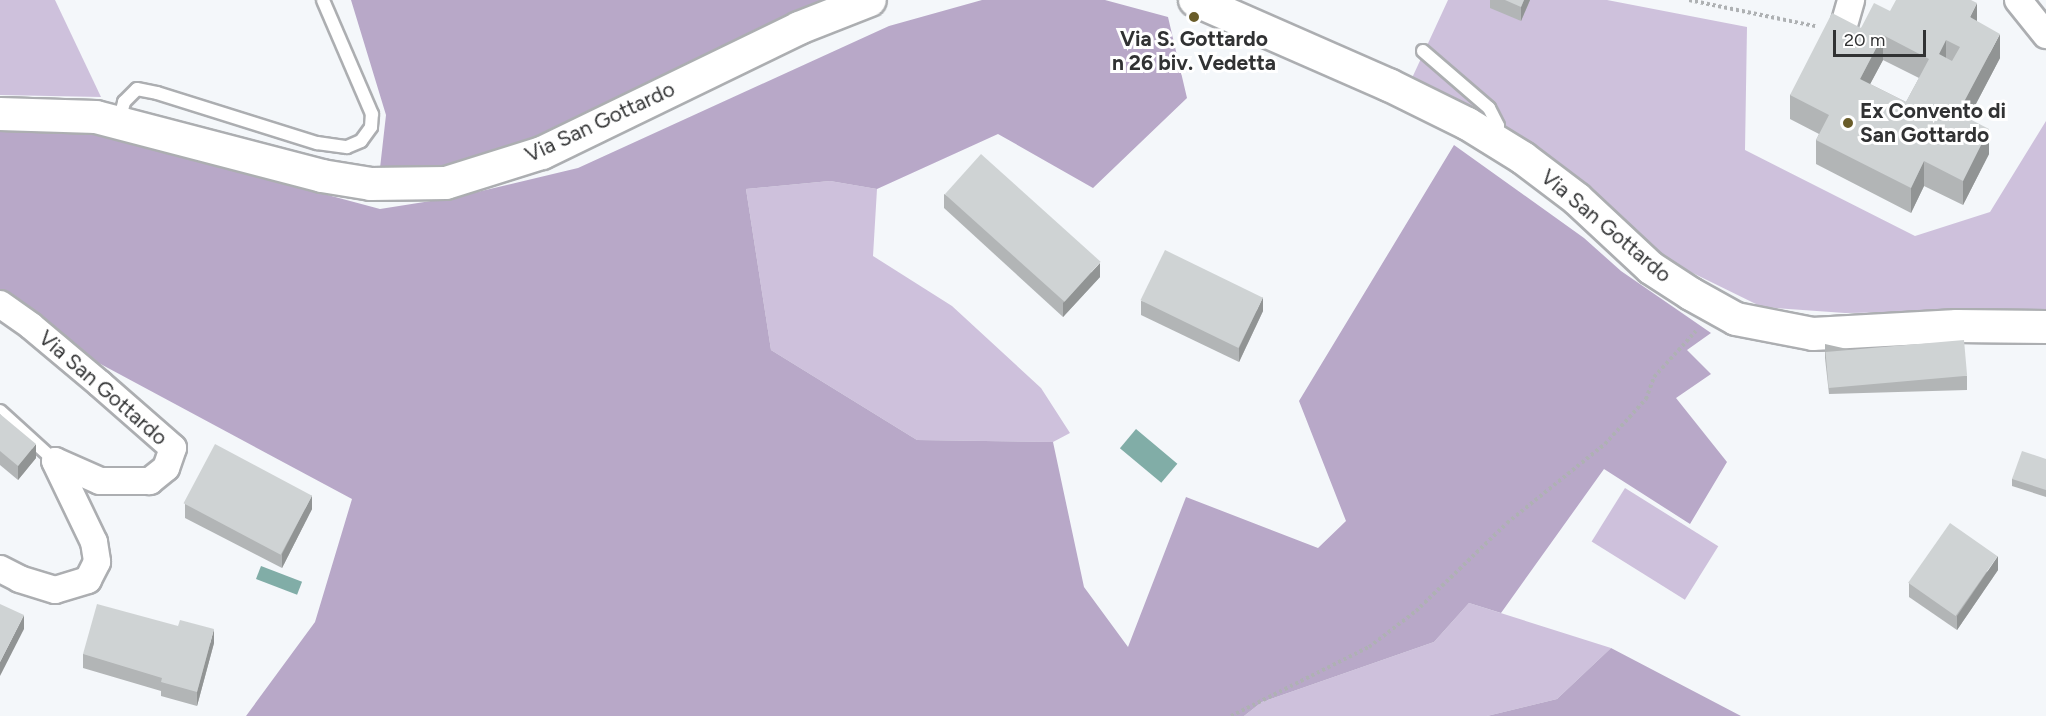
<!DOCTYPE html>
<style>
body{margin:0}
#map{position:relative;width:2046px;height:716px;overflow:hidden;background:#f4f7fa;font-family:Figtree,sans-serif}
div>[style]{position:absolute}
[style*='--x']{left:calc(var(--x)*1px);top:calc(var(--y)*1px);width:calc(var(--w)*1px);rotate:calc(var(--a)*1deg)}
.green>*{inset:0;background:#cec1dc;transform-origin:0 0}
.forest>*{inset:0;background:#b8a8c8}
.water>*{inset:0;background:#81ada7;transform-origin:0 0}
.path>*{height:4px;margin-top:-2px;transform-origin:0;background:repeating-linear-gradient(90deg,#aeb1b3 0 3px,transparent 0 6px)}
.roads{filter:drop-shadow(2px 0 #acaeb1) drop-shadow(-2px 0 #acaeb1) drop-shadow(0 2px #acaeb1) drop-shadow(0 -2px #acaeb1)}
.service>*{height:12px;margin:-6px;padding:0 6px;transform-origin:6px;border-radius:6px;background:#fff}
.minor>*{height:26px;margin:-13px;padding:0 13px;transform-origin:13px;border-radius:13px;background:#fff}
.tertiary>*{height:32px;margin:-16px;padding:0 16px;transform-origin:16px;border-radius:16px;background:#fff}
.wall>*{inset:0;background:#b2b5b6}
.shaded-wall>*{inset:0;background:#919494}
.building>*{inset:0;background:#cfd3d4;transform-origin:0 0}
.dots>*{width:16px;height:16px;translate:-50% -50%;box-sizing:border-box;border:3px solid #fff;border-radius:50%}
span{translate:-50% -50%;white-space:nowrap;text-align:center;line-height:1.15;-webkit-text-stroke:6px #fff;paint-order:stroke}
.poi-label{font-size:21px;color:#313233;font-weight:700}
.left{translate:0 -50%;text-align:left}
.street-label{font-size:21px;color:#313233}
.scale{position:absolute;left:1833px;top:30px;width:93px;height:27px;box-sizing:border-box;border:3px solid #313233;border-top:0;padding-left:8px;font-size:18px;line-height:21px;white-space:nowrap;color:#313233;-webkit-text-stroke:4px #fff;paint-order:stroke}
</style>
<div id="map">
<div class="green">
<div style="clip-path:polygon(0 0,55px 0,101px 97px,0 95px)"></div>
<div style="clip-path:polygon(1448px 0,1607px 0,1747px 27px,1745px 150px,1915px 236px,1990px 212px,2046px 121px,2046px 310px,1845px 313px,1762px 307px,1656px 255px,1474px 111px,1412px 78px)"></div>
<div style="clip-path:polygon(830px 181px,877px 189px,873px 256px,952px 306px,1041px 388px,1070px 433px,1053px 442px,917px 440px,771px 350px,746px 189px)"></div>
<div style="left:1625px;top:488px;width:110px;height:63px;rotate:32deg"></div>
<div style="clip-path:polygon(1469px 603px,1611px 648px,1557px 699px,1487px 716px,1244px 716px,1262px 702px,1434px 642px)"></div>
</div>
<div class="forest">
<div style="clip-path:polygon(351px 0,825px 0,533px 140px,450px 170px,380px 168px,386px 115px)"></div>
<div style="clip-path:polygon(982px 0,1105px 0,1168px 17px,1187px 98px,1093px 188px,998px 134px,877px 189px,830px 181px,746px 189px,771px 350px,917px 440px,1053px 442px,1084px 587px,1128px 647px,1186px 497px,1318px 548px,1346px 521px,1299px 401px,1454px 145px,1584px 238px,1621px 271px,1711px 333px,1687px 350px,1711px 374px,1676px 398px,1727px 462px,1690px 524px,1604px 469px,1501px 613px,1469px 603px,1434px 642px,1262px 702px,1244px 716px,246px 716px,315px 622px,352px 499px,0 310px,0 130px,88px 131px,380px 209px,456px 197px,578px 168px,889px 26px)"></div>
<div style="clip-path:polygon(1611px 648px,1741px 716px,1487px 716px,1557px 699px)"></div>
</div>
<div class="water">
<div style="left:1136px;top:429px;width:54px;height:25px;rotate:40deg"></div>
<div style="left:261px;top:566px;width:44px;height:14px;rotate:21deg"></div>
</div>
<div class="path">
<div style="--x:1689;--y:0;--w:129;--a:11.7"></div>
<div style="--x:1231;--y:716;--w:154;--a:-26.6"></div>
<div style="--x:1369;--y:647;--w:59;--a:-37.5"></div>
<div style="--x:1416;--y:611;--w:127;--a:-44"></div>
<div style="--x:1507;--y:523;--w:126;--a:-38.9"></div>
<div style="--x:1605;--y:444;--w:61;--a:-47.7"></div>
<div style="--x:1646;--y:399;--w:23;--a:-70"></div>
<div style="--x:1654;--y:377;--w:62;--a:-47.6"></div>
</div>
<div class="roads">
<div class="service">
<div style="--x:1423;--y:51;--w:87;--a:40.8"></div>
<div style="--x:1489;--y:108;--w:20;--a:63"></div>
<div style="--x:1498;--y:126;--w:13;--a:113"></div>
<div style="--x:119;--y:121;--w:20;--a:-75"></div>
<div style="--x:124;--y:102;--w:18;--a:-45"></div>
<div style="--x:137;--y:89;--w:20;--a:11"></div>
<div style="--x:157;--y:93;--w:168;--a:17.4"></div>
<div style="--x:317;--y:143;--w:30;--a:8"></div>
<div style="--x:347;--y:147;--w:15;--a:-23"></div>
<div style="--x:361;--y:141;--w:17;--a:-54"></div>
<div style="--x:371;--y:127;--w:13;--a:-86"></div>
<div style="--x:372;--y:114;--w:124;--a:-113.3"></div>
<div style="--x:0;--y:411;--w:74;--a:42.3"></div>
</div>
<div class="minor">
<div style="--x:2018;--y:0;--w:45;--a:51.3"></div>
<div style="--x:1842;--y:32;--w:33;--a:-74"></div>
<div style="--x:0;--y:304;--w:38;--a:35"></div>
<div style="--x:31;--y:326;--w:90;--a:40"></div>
<div style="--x:100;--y:384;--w:97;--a:41.2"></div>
<div style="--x:173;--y:448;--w:21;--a:109"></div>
<div style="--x:166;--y:468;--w:21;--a:141"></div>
<div style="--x:150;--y:481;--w:50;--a:180"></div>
<div style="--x:100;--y:481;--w:49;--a:-156"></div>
<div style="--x:55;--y:461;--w:90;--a:64.3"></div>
<div style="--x:94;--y:542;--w:20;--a:81"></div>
<div style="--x:97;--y:562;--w:20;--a:117"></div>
<div style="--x:88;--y:580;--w:34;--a:163"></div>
<div style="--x:55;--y:590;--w:37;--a:-163"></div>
<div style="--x:20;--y:579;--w:22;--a:-153"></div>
</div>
<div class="tertiary">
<div style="--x:1195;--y:0;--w:212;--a:23.7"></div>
<div style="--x:1389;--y:85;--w:88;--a:26.3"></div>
<div style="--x:1468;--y:124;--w:65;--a:31.7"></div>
<div style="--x:1523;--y:158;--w:68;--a:37.2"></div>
<div style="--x:1577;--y:199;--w:101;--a:43"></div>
<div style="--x:1651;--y:268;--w:48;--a:33"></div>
<div style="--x:1691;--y:294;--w:51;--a:29.1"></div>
<div style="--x:1736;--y:319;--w:78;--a:11"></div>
<div style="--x:1813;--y:334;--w:144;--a:-3.2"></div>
<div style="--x:1957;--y:326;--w:89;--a:0.6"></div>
<div style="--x:0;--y:114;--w:96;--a:1.8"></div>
<div style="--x:96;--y:117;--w:234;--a:14.6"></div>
<div style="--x:322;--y:176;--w:50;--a:9.3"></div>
<div style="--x:371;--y:184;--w:75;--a:-0.8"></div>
<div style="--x:446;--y:183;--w:101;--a:-17.4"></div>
<div style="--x:542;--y:153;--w:286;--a:-25.9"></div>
<div style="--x:799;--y:28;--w:76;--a:-21.5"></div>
</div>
</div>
<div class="wall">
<div style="clip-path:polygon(1490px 0,1530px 0,1521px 21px,1490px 8px)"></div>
<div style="clip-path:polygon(evenodd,1890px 11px,2000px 58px,1968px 119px,1989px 154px,1963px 205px,1924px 186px,1911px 213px,1816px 164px,1816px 140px,1819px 134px,1790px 119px,1790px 95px,1861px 28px,1890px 11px,1883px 60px,1919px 78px,1906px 102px,1870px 84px,1883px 60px)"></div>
<div style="clip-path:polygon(944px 194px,1100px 277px,1063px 317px,944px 208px)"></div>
<div style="clip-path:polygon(1141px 301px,1263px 311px,1239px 362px,1141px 315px)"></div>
<div style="clip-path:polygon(1825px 344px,1967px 376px,1967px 390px,1829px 394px,1825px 358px)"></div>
<div style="clip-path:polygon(0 414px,36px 458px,18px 480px,0 465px)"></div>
<div style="clip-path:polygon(2046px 459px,2046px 497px,2012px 486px,2012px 479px)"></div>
<div style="clip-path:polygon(185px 504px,312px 509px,282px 568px,185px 518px)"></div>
<div style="clip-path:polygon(1998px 570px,1957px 630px,1909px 597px,1909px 583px)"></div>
<div style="clip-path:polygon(214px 643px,197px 706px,161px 696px,161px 691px,83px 668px,83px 654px)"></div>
</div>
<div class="shaded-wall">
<div style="clip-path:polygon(1524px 0,1530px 0,1521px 21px,1521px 7px)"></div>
<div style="clip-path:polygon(1977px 3px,1977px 28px,1970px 17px)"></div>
<div style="clip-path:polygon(2000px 34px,2000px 58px,1958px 138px,1958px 113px)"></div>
<div style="clip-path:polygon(1883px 35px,1883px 60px,1860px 103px,1860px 79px)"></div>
<div style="clip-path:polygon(1946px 40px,1946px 65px,1939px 54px)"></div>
<div style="clip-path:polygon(1989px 129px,1989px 154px,1963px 205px,1963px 181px)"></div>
<div style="clip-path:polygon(1924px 161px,1924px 186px,1911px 213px,1911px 188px)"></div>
<div style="clip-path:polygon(1100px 263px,1100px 277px,1063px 317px,1063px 303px)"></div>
<div style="clip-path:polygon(1263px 297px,1263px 311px,1239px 362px,1239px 348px)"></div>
<div style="clip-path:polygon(36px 444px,36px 458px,18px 480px,18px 466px)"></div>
<div style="clip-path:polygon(312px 495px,312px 509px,282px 568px,282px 554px)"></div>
<div style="clip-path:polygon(1998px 556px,1998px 570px,1957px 630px,1957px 616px)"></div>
<div style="clip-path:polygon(24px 615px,24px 629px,0 676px,0 662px)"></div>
<div style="clip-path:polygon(214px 629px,214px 643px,197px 706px,197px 692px)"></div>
</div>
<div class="building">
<div style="clip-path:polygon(1505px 0,1524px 0,1521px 7px)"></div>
<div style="clip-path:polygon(evenodd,1896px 0,1971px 0,1977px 3px,1970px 17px,2000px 34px,1958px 113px,1989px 129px,1963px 181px,1924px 161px,1911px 188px,1816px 140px,1829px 115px,1790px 95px,1832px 13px,1861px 28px,1874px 3px,1890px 11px,1896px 0,1883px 35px,1929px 59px,1906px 102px,1860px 79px,1883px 35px,1896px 0,1946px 40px,1960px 47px,1952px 61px,1939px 54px,1946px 40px)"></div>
<div style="left:981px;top:154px;width:161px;height:54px;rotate:42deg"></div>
<div style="left:1165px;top:250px;width:109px;height:56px;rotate:26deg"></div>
<div style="left:1964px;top:340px;width:36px;height:139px;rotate:85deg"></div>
<div style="clip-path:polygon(0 414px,36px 444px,18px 466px,0 451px)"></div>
<div style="left:215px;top:444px;width:110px;height:67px;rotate:28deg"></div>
<div style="clip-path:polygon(2022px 451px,2046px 459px,2046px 490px,2012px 479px)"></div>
<div style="left:1950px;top:523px;width:58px;height:73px;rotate:35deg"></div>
<div style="clip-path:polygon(0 604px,24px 615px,0 662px)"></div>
<div style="clip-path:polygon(97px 604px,178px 626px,180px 620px,214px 629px,197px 692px,161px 682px,162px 678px,83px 654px)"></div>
</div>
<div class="dots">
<div style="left:1194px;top:17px;background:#695c29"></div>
<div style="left:1848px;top:123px;background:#695c29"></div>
</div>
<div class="poi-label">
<span style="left:1194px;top:51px">Via S. Gottardo<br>n 26 biv. Vedetta</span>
<span class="left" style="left:1860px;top:123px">Ex Convento di<br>San Gottardo</span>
</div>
<div class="street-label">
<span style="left:600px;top:122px;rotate:-25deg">Via San Gottardo</span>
<span style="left:1606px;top:226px;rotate:40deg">Via San Gottardo</span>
<span style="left:103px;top:388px;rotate:41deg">Via San Gottardo</span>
</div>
<div class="scale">20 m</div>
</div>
